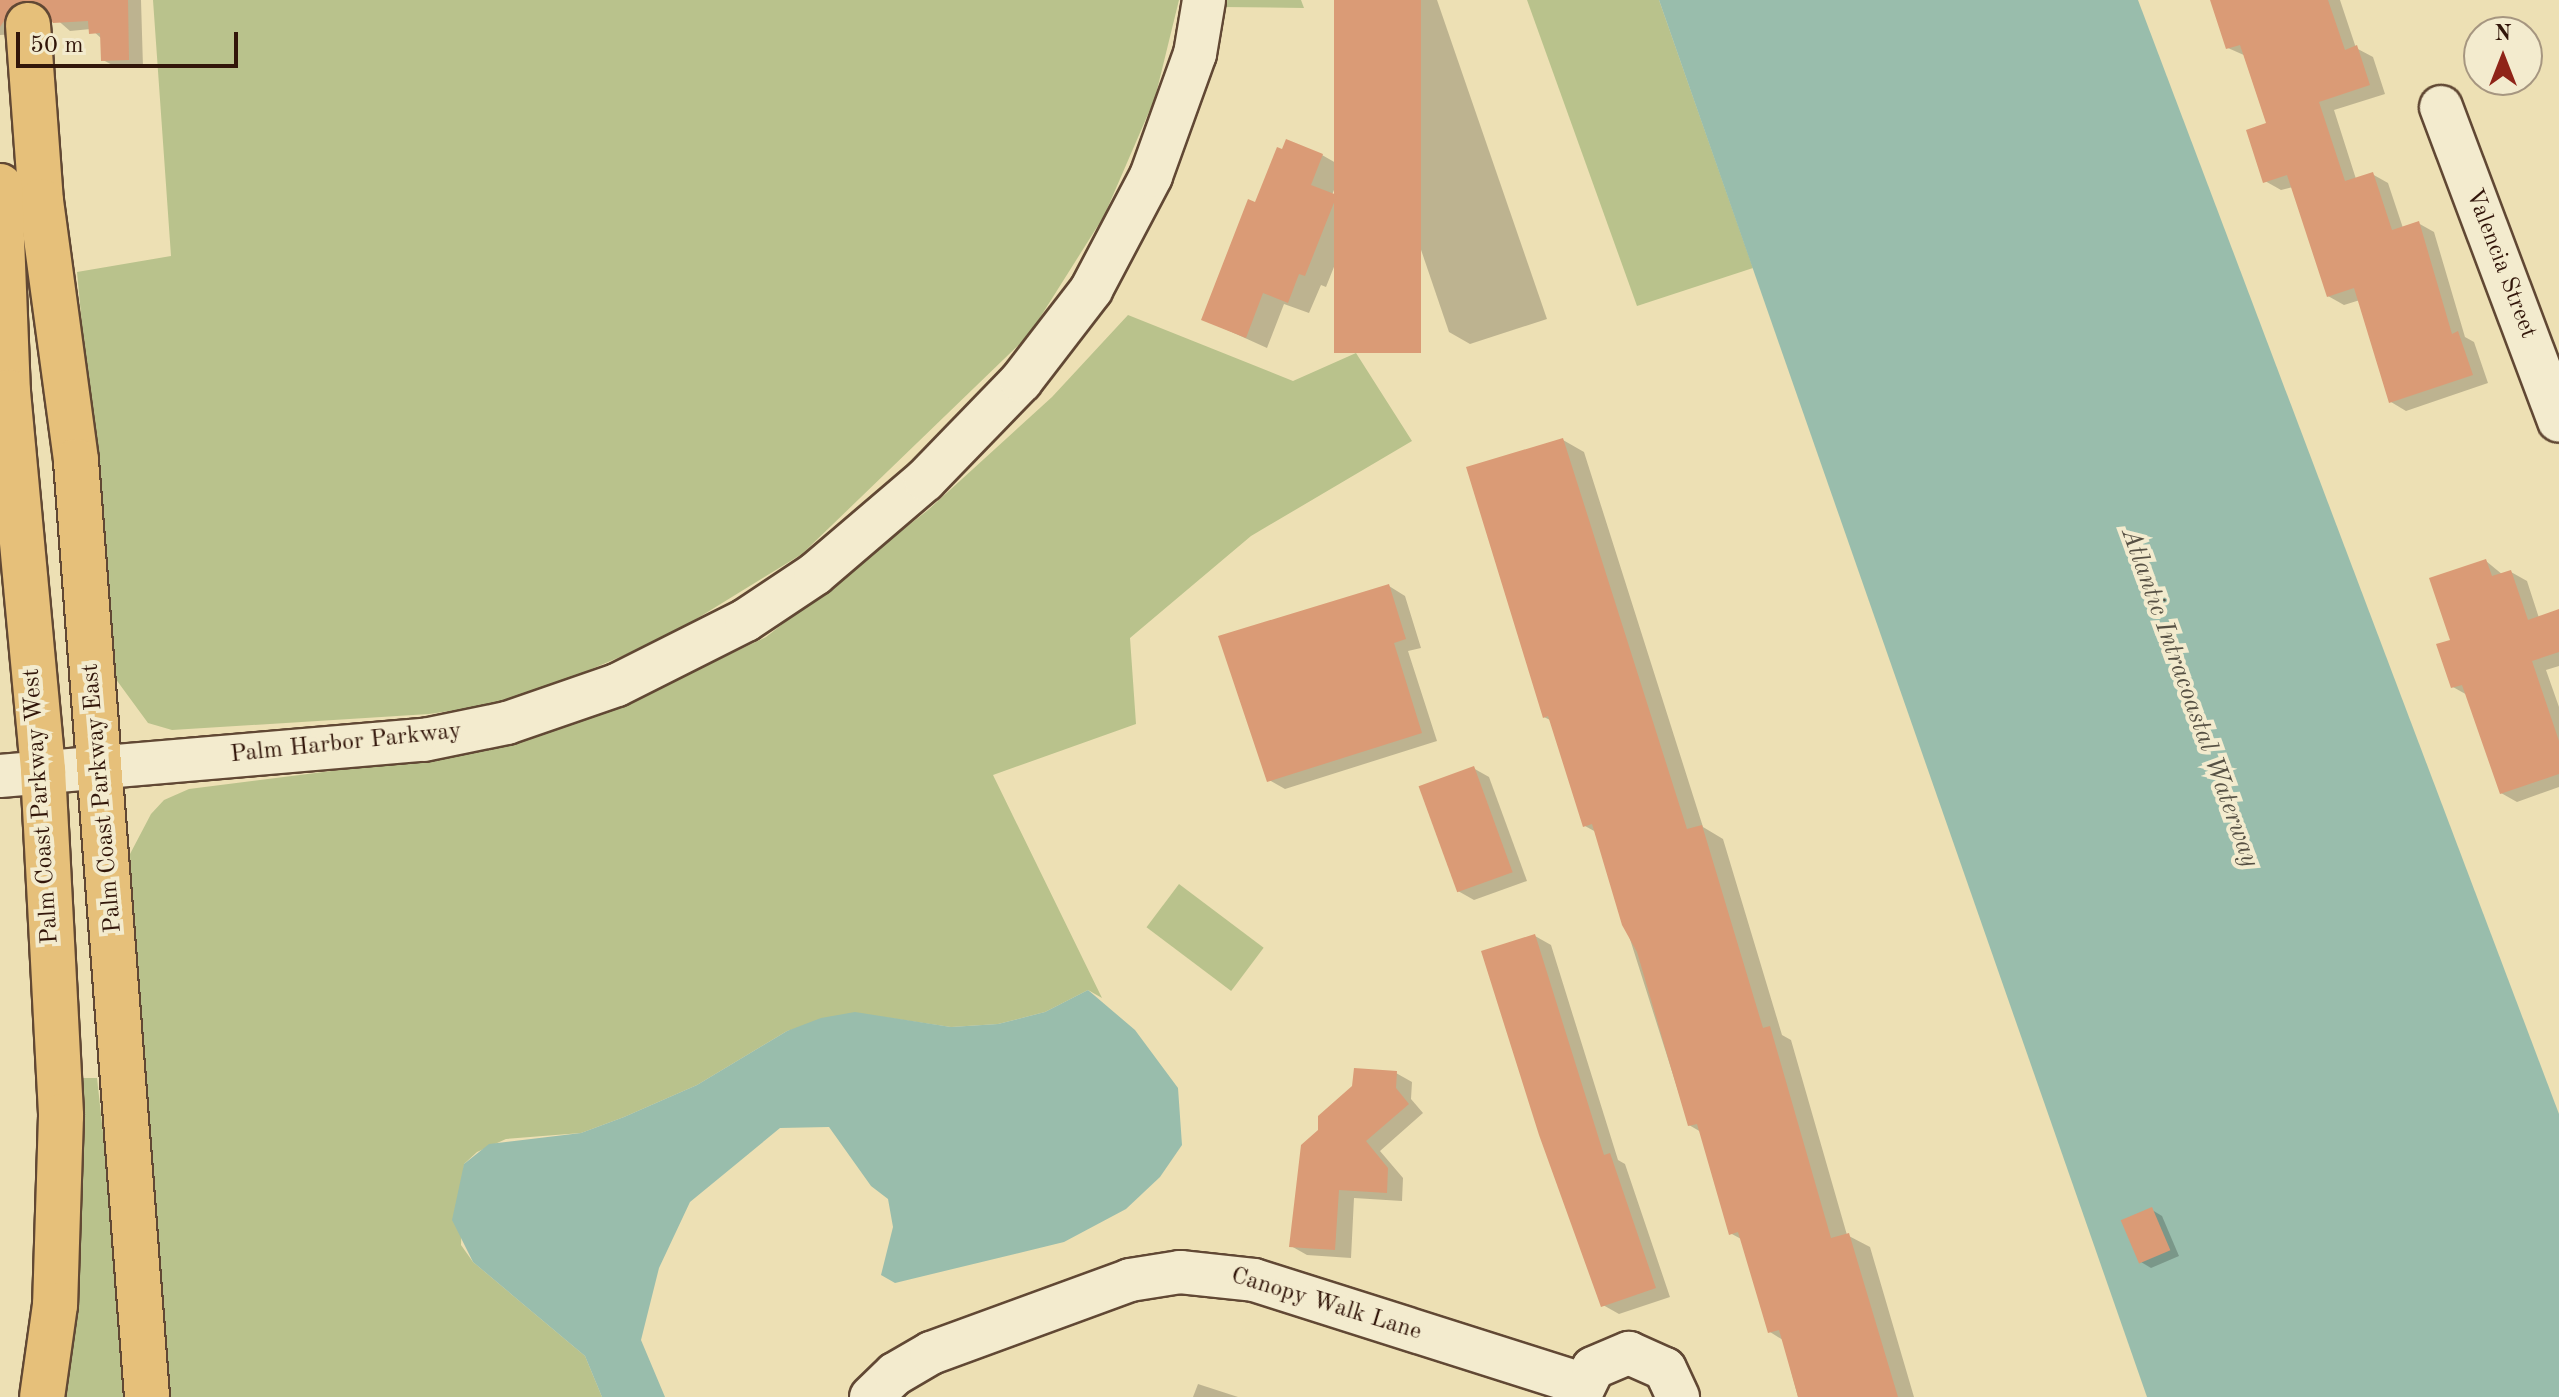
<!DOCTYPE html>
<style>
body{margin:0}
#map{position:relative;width:2559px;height:1397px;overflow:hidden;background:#ede0b4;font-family:"Old Standard TT",serif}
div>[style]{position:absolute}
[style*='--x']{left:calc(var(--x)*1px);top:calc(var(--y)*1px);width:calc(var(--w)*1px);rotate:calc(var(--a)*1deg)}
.green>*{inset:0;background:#b9c28c;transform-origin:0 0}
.water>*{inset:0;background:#99bdac}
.shadow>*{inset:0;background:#0003}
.building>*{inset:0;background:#da9b76;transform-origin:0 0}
.roads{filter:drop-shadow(2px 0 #614834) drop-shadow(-2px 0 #614834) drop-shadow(0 2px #614834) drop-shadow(0 -2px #614834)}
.minor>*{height:42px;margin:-21px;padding:0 21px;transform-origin:21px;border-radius:21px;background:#f3ebce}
.major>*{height:44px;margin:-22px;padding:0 22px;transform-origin:22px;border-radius:22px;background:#e6c07a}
span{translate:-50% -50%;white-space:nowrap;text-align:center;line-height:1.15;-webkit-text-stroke:8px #f3ebce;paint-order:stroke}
.street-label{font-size:24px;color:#32160a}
.water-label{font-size:26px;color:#565043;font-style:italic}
.north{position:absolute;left:2463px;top:16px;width:80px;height:80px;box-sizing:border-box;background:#f3ebce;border:2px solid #a69680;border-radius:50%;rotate:0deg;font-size:22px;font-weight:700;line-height:32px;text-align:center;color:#32160a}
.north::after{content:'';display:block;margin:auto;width:28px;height:36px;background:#8f2418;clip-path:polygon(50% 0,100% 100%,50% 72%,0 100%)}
.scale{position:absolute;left:16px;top:32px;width:222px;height:36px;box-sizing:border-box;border:4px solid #32160a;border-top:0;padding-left:10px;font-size:24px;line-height:28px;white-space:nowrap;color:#32160a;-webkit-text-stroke:6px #f3ebce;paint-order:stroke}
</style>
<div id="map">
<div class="green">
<div style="clip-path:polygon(153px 0,1179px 0,1155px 98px,1104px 216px,1029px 335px,802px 554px,667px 637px,516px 701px,429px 714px,172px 730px,148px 723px,115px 678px,77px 272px,171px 256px)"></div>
<div style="clip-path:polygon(1224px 0,1301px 0,1304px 8px,1223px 7px)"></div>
<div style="clip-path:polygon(1527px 0,1659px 0,1753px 268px,1637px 306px)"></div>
<div style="clip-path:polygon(1128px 315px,1293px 381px,1356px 353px,1412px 441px,1251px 536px,1130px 638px,1136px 724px,993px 775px,1102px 998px,1088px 990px,1045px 1012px,998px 1024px,951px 1027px,855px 1013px,787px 1031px,697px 1085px,624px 1117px,581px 1133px,506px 1139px,477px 1152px,464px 1164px,461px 1245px,473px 1262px,585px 1356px,602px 1397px,164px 1397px,131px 906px,130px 854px,151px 814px,164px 800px,189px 789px,474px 753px,626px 704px,766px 637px,928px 510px,1052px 397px)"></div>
<div style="left:1179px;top:884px;width:106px;height:54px;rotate:37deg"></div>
<div style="clip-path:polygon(78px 1078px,97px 1078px,132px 1397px,58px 1397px)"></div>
</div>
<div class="water">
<div style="clip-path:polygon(1659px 0,2138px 0,2559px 1114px,2559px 1397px,2147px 1397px)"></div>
<div style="clip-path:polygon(1088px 990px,1135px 1030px,1178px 1088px,1182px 1145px,1160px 1177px,1126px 1209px,1064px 1242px,895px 1283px,881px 1275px,893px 1227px,888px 1199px,871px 1186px,829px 1127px,780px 1128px,690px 1202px,659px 1268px,641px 1340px,665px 1397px,602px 1397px,585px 1356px,473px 1262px,452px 1220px,464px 1164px,489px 1144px,581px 1133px,624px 1117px,697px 1085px,787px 1031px,821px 1018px,855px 1012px,951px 1027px,998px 1024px,1045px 1012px)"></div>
</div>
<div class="shadow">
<div style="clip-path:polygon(0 0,141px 0,143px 67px,118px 68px,103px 60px,102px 39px,91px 29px,70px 31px,46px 10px,28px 12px,18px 34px,0 35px)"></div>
<div style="clip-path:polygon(1336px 0,1437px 0,1547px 319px,1470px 344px,1449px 332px)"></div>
<div style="clip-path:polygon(2212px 0,2340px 0,2356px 48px,2373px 57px,2385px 94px,2334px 110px,2356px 179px,2372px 174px,2388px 183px,2403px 228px,2418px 223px,2434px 232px,2465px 337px,2474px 342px,2488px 383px,2406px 411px,2391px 402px,2360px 300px,2344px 305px,2328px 296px,2293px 187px,2281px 190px,2265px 181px,2268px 125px,2246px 56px,2228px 48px)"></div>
<div style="clip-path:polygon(1322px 155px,1343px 167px,1332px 195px,1357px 209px,1326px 287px,1321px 285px,1309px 313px,1284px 304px,1267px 348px,1203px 319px,1256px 205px)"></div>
<div style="clip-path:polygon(1563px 440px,1584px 452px,1703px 827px,1723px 839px,1782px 1035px,1791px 1040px,1847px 1235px,1870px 1247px,1914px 1397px,1798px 1397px,1783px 1340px,1770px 1332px,1743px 1240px,1730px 1233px,1701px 1132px,1689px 1125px,1596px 832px,1585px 826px,1550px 720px,1544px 717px)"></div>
<div style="clip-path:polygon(2486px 561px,2503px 575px,2511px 572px,2527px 581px,2539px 618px,2559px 614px,2559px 666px,2546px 670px,2559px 707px,2559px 787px,2517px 802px,2501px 793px,2469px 696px,2453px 687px,2452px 641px)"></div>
<div style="clip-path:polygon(1389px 586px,1405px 596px,1421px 648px,1408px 651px,1437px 741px,1285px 789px,1269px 780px)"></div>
<div style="clip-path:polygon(1473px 768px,1489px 777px,1527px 881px,1474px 900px,1458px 891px)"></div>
<div style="clip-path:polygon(1535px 936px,1551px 945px,1618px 1160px,1625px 1164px,1670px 1297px,1619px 1314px,1603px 1305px)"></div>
<div style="clip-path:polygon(1396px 1073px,1412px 1082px,1411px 1099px,1423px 1113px,1380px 1151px,1403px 1178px,1402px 1201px,1354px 1198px,1351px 1258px,1307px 1255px,1291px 1246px)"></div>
<div style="clip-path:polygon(2152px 1210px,2162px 1216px,2179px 1256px,2151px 1268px,2141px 1262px)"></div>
<div style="clip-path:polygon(1198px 1384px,1238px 1397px,1193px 1397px)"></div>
</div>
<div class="building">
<div style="clip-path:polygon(0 0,128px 0,129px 60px,101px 61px,100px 33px,89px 34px,88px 21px,53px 23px,38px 2px,15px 4px,0 27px)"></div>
<div style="left:1334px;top:0;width:87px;height:353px"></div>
<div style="clip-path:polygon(2210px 0,2328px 0,2345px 50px,2357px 45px,2370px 85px,2319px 102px,2345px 181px,2373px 172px,2392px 230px,2419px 221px,2452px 334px,2458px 331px,2473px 375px,2389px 403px,2354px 288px,2327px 297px,2287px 175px,2263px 183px,2246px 130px,2266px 123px,2240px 45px,2226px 49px)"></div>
<div style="clip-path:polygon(1286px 139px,1323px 154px,1311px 185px,1337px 195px,1305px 276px,1299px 274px,1288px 303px,1263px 293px,1246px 338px,1201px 320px,1248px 199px,1255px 202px,1277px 147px,1282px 149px)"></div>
<div style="clip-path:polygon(1563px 438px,1687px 829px,1702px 825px,1763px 1028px,1770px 1026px,1831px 1238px,1849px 1233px,1898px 1397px,1798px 1397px,1779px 1330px,1768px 1333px,1738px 1232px,1729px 1235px,1697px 1124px,1688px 1126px,1637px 952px,1622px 925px,1592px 824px,1583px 827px,1548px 716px,1543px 718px,1466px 467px)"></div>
<div style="clip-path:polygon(2486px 559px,2492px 576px,2511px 570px,2528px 620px,2559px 609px,2559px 652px,2532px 661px,2559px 741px,2559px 774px,2500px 794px,2462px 685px,2451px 688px,2436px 644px,2450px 640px,2429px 578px)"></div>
<div style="clip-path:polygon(1389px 584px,1406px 639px,1394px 643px,1422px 733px,1267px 782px,1218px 636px)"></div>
<div style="left:1474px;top:766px;width:113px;height:59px;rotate:70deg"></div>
<div style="clip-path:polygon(1535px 934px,1604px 1155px,1610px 1153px,1656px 1288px,1601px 1307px,1539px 1135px,1481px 951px)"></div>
<div style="clip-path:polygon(1354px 1068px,1397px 1071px,1396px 1088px,1409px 1104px,1366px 1141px,1388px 1168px,1387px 1193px,1339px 1190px,1335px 1250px,1289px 1247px,1301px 1145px,1318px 1130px,1318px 1116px,1352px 1086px)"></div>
<div style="left:2152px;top:1207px;width:47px;height:34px;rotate:67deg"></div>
</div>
<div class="roads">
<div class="minor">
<div style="--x:2441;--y:107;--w:335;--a:69.4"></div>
<div style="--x:0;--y:776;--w:426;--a:-4.9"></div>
<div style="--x:424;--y:740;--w:85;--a:-11.6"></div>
<div style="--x:507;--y:723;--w:116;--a:-19.1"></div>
<div style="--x:617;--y:685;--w:144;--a:-26.7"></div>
<div style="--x:746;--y:620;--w:83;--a:-33.7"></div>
<div style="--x:815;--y:574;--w:145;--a:-40.5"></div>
<div style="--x:925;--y:480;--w:138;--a:-45.9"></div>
<div style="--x:1021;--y:381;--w:115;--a:-52.4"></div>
<div style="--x:1091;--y:290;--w:129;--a:-62.2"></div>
<div style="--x:1151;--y:176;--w:130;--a:-70.2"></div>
<div style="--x:1195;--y:54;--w:55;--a:-80.5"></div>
<div style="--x:871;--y:1397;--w:33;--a:-44"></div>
<div style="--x:895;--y:1374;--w:42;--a:-30.3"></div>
<div style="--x:931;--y:1353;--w:212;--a:-20.1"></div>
<div style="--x:1130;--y:1280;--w:51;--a:-9.1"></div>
<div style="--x:1180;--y:1272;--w:74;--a:6.2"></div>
<div style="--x:1254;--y:1280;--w:343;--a:17.6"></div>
<div style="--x:1579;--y:1397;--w:32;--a:-64"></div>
<div style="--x:1593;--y:1368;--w:39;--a:-23"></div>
<div style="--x:1629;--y:1353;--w:39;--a:24"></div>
<div style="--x:1665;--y:1369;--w:31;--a:65"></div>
</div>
<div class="major">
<div style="--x:28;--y:25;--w:176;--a:85.8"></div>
<div style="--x:41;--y:201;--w:262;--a:82.3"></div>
<div style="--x:76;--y:461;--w:939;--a:85.66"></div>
<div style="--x:0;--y:186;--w:206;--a:87.8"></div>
<div style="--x:8;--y:392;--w:380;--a:84.7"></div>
<div style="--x:43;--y:770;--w:346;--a:87"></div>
<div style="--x:61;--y:1116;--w:189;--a:91.8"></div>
<div style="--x:55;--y:1305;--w:93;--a:98"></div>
</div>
</div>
<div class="street-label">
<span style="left:2500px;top:264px;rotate:69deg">Valencia Street</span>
<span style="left:346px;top:744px;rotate:-6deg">Palm Harbor Parkway</span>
<span style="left:103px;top:798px;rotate:-95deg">Palm Coast Parkway East</span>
<span style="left:42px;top:806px;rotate:-94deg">Palm Coast Parkway West</span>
<span style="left:1326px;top:1305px;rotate:17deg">Canopy Walk Lane</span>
</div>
<div class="water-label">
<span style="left:2189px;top:698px;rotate:70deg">Atlantic Intracoastal Waterway</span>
</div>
<div class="north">N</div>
<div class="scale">50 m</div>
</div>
